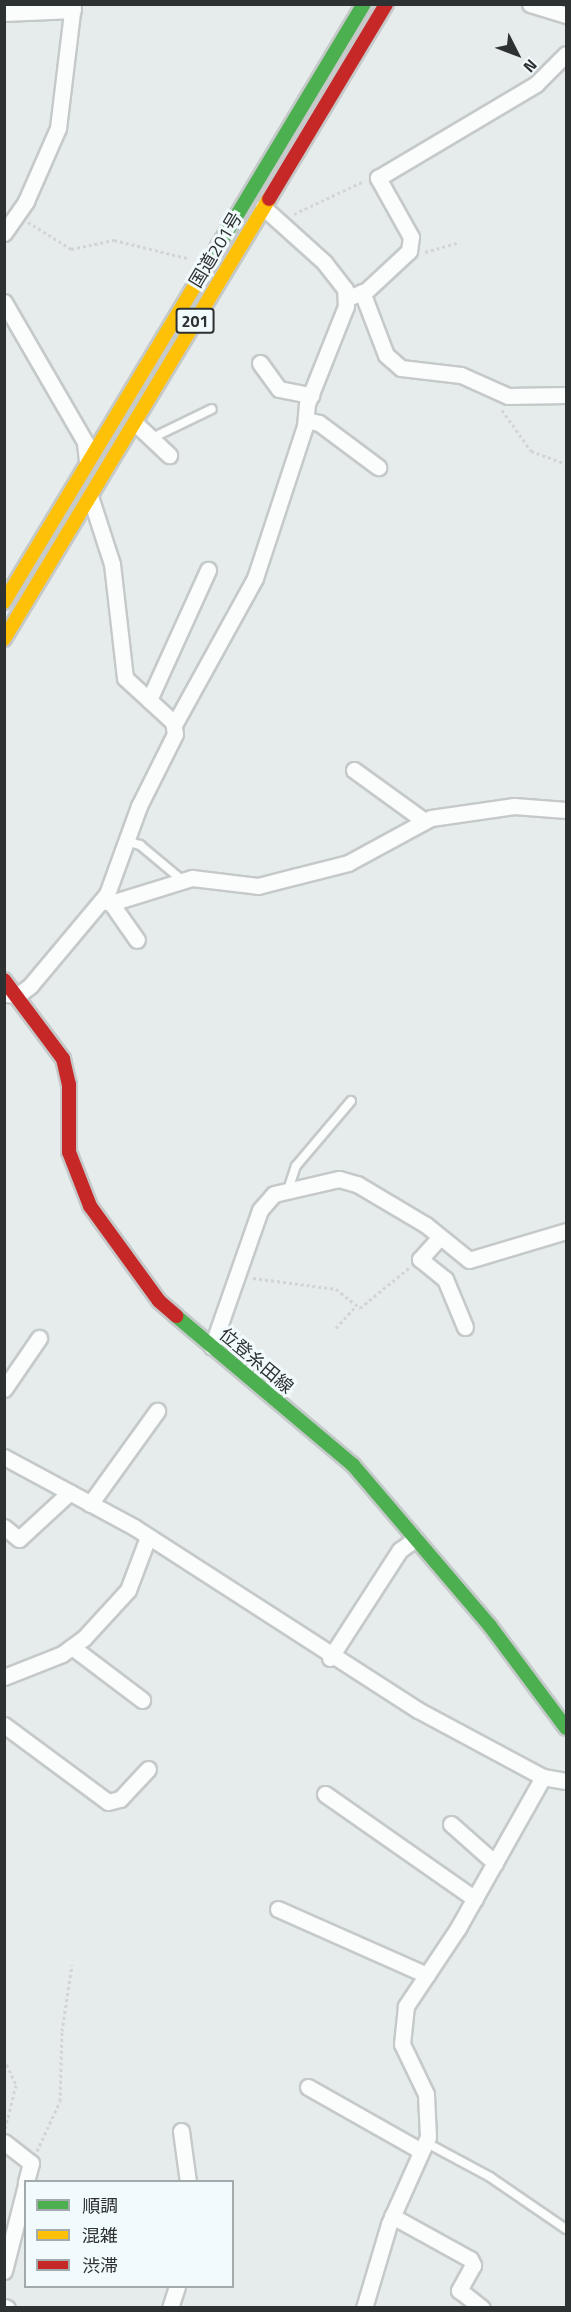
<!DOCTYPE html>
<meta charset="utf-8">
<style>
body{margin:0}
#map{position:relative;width:571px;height:2312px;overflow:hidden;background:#e6ebeb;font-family:"Titillium Web","Noto Sans JP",sans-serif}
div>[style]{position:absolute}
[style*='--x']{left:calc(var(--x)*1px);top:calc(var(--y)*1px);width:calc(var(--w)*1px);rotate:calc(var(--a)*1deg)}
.path>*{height:3px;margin-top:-1.5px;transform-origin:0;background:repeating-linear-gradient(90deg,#d3d5d5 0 3px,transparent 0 6px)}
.roads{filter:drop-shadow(2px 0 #c5c9c9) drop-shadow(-2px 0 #c5c9c9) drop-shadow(0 2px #c5c9c9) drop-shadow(0 -2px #c5c9c9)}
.lane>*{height:8px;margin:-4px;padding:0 4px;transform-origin:4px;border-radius:4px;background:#fbfcfc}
.street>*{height:15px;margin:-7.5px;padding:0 7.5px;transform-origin:7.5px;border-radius:7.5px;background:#fbfcfc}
.fast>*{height:14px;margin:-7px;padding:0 7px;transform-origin:7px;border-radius:7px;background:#4caf50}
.slow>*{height:14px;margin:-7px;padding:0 7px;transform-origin:7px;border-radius:7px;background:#ffc107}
.jam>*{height:14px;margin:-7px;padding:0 7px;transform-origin:7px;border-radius:7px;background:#c62828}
span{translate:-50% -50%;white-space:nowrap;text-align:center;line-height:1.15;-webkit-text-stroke:6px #f1fafc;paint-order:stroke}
.shield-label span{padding:2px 4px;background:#f1fafc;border:2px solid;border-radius:4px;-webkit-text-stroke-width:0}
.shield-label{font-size:16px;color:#2d3131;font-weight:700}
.street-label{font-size:18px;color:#2d3131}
.frame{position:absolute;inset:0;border:6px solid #2d3131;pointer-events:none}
.legend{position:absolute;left:24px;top:2180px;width:210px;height:108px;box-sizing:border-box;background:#f1fafc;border:2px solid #a3aaab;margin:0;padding:8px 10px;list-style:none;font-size:18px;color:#2d3131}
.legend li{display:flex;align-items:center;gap:12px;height:30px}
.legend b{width:30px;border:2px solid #a3aaab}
.north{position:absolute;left:487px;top:24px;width:60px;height:60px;-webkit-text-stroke:4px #f1fafc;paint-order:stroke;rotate:132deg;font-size:16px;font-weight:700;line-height:24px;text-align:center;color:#2d3131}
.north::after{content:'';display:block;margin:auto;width:21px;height:27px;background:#2d3131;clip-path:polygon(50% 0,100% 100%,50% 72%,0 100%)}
</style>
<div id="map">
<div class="path">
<div style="--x:294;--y:214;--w:77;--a:-25.2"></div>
<div style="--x:28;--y:222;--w:51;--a:32.1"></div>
<div style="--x:71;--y:249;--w:44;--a:-11.8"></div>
<div style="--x:114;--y:240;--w:75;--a:13.9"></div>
<div style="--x:425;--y:252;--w:36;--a:-16"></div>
<div style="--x:502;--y:410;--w:50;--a:54.7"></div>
<div style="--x:531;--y:451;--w:37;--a:20"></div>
<div style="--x:253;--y:1278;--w:84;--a:7.5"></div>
<div style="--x:336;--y:1289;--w:31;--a:38"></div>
<div style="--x:360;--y:1308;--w:65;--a:-39.4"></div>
<div style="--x:336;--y:1328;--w:30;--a:-48"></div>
<div style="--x:4;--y:2059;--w:29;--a:65"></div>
<div style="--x:16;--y:2085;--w:45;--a:104"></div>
<div style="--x:37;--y:2151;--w:55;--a:-65.3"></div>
<div style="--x:60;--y:2101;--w:70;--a:-88.4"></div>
<div style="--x:62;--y:2031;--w:67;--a:-81.4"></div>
</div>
<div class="roads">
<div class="lane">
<div style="--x:154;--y:437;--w:64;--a:-25.8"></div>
<div style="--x:125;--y:841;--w:16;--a:15"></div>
<div style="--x:140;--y:845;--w:55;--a:39.8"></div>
<div style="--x:288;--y:1190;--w:25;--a:-72"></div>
<div style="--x:296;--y:1166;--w:85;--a:-49.8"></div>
<div style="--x:425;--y:2142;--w:74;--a:28.3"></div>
<div style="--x:490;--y:2177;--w:92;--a:34.4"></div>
</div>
<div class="street">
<div style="--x:530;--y:4;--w:38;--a:17"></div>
<div style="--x:4;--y:13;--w:69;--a:-2.5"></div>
<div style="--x:4;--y:233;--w:39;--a:-55"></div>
<div style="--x:26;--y:201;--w:80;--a:-66.3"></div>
<div style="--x:58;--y:128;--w:125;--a:-83.1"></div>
<div style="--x:362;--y:292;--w:67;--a:69.1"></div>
<div style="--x:386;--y:355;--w:20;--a:41"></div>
<div style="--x:401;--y:368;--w:60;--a:6.7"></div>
<div style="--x:461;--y:375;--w:51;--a:24.1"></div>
<div style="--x:508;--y:396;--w:58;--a:-1"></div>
<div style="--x:347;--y:298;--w:20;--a:-20"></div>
<div style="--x:366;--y:291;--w:59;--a:-42.9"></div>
<div style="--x:409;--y:251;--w:14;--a:-82"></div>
<div style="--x:411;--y:237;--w:68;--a:-119.2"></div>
<div style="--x:378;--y:178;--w:184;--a:-30.7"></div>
<div style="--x:536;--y:84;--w:42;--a:-45"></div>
<div style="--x:4;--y:302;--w:162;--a:59.9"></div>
<div style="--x:85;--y:442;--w:18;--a:84"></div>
<div style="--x:260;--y:363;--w:32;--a:54"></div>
<div style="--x:279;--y:389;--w:33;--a:11"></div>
<div style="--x:306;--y:420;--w:13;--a:13"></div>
<div style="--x:319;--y:423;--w:74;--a:36.7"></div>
<div style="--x:135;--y:423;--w:47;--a:43.3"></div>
<div style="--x:149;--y:700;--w:143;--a:-65.6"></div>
<div style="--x:174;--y:725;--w:168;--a:-61.1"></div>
<div style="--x:255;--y:578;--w:160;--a:-71.8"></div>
<div style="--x:305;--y:426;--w:22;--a:-85"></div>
<div style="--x:307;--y:404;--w:105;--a:-68.3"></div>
<div style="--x:346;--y:306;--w:17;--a:-93"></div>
<div style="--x:345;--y:289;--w:34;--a:-128"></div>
<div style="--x:324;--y:262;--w:82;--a:-138"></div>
<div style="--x:354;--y:770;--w:85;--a:35.9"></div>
<div style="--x:103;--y:901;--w:8;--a:14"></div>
<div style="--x:111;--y:903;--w:85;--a:-17.2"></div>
<div style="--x:192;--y:878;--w:66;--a:6.9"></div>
<div style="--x:258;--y:886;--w:40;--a:-14.4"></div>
<div style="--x:297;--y:876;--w:53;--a:-14.3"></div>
<div style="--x:348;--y:863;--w:94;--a:-28.5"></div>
<div style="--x:431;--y:818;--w:84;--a:-8.2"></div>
<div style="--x:514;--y:806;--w:52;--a:4.4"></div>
<div style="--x:111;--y:903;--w:45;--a:54.9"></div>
<div style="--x:6;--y:994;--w:12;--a:5"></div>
<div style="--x:18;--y:995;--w:15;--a:-37"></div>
<div style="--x:30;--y:986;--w:120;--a:-50.1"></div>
<div style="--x:107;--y:894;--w:94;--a:-70"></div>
<div style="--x:139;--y:806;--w:80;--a:-63.4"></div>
<div style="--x:175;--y:734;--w:12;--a:-99"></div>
<div style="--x:173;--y:722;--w:65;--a:-137.5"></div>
<div style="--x:125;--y:678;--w:115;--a:-96.5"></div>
<div style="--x:112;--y:564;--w:71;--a:-107.9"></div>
<div style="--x:440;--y:1237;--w:30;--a:132"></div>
<div style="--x:420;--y:1259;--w:32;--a:39"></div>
<div style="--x:445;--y:1279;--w:52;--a:67.4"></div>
<div style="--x:212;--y:1347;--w:145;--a:-70.7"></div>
<div style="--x:260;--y:1210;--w:21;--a:-49"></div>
<div style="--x:274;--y:1194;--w:67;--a:-13"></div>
<div style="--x:339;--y:1179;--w:19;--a:16"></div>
<div style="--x:357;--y:1184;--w:80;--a:30.7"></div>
<div style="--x:426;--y:1225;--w:55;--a:39.1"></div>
<div style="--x:469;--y:1260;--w:101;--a:-16.6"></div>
<div style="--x:4;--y:1389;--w:62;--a:-55.5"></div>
<div style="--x:4;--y:1457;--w:148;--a:28.3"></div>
<div style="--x:134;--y:1527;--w:338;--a:32.8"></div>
<div style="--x:418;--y:1710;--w:142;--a:28.2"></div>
<div style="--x:543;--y:1777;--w:23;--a:10"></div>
<div style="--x:90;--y:1504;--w:115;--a:-54.2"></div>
<div style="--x:4;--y:1527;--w:19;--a:39"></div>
<div style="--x:19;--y:1539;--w:69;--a:-42.7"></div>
<div style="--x:72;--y:1647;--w:88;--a:37.1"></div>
<div style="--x:330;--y:1658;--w:129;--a:-57.1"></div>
<div style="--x:400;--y:1550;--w:19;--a:-36"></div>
<div style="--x:4;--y:1677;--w:62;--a:-21.6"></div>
<div style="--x:62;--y:1654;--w:27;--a:-36"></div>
<div style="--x:84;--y:1638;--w:65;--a:-47.5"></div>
<div style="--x:128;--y:1590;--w:57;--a:-69.3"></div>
<div style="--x:4;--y:1725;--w:129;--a:36.5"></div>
<div style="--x:108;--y:1802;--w:12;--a:-14"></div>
<div style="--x:120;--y:1799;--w:41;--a:-47"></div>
<div style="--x:325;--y:1794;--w:183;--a:35"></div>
<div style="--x:451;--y:1824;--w:59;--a:41.6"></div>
<div style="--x:278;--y:1909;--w:163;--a:23.9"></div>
<div style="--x:308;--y:2087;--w:130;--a:29.5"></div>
<div style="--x:181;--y:2131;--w:51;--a:82.2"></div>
<div style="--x:4;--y:2142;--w:34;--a:38"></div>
<div style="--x:31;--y:2163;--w:20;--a:105"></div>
<div style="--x:392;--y:2216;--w:89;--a:28.9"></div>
<div style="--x:470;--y:2259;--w:7;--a:63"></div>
<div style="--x:473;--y:2265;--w:29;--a:119"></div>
<div style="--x:459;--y:2290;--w:29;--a:38"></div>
<div style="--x:4;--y:2271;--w:89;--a:-75.7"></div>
<div style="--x:4;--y:2307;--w:3;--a:18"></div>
<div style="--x:170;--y:2308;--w:23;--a:-72"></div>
<div style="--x:364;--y:2308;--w:88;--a:-73.4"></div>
<div style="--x:389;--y:2224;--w:95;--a:-65.9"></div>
<div style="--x:428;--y:2137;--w:43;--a:-92.7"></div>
<div style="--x:426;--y:2094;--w:55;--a:-115.6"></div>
<div style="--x:402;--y:2044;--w:38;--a:-84"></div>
<div style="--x:406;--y:2006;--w:94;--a:-56.3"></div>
<div style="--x:458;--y:1928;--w:173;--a:-60.6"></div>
</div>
<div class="fast">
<div style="--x:201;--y:275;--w:316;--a:-59"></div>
<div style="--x:176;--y:1316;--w:231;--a:40.1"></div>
<div style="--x:353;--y:1465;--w:211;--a:49.6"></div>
<div style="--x:490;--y:1626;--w:127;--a:53.3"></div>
</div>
<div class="slow">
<div style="--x:4;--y:602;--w:382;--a:-58.9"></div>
<div style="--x:4;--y:639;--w:514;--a:-58.94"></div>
</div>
<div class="jam">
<div style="--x:269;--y:199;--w:227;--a:-59"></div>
<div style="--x:4;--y:980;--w:99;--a:53.2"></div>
<div style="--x:63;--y:1059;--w:26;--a:77"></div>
<div style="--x:69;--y:1084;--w:68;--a:90"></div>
<div style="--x:69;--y:1152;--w:58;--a:68.7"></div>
<div style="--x:90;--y:1206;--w:117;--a:54"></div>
<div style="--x:159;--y:1301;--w:23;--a:41"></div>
</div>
</div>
<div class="shield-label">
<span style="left:195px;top:321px">201</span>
</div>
<div class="street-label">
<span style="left:216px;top:250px;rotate:-59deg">国道201号</span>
<span style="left:256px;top:1361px;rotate:40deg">位登糸田線</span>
</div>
<div class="frame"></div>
<ul class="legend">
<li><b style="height:8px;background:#4caf50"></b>順調</li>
<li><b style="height:8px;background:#ffc107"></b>混雑</li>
<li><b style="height:8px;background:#c62828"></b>渋滞</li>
</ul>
<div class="north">N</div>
</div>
